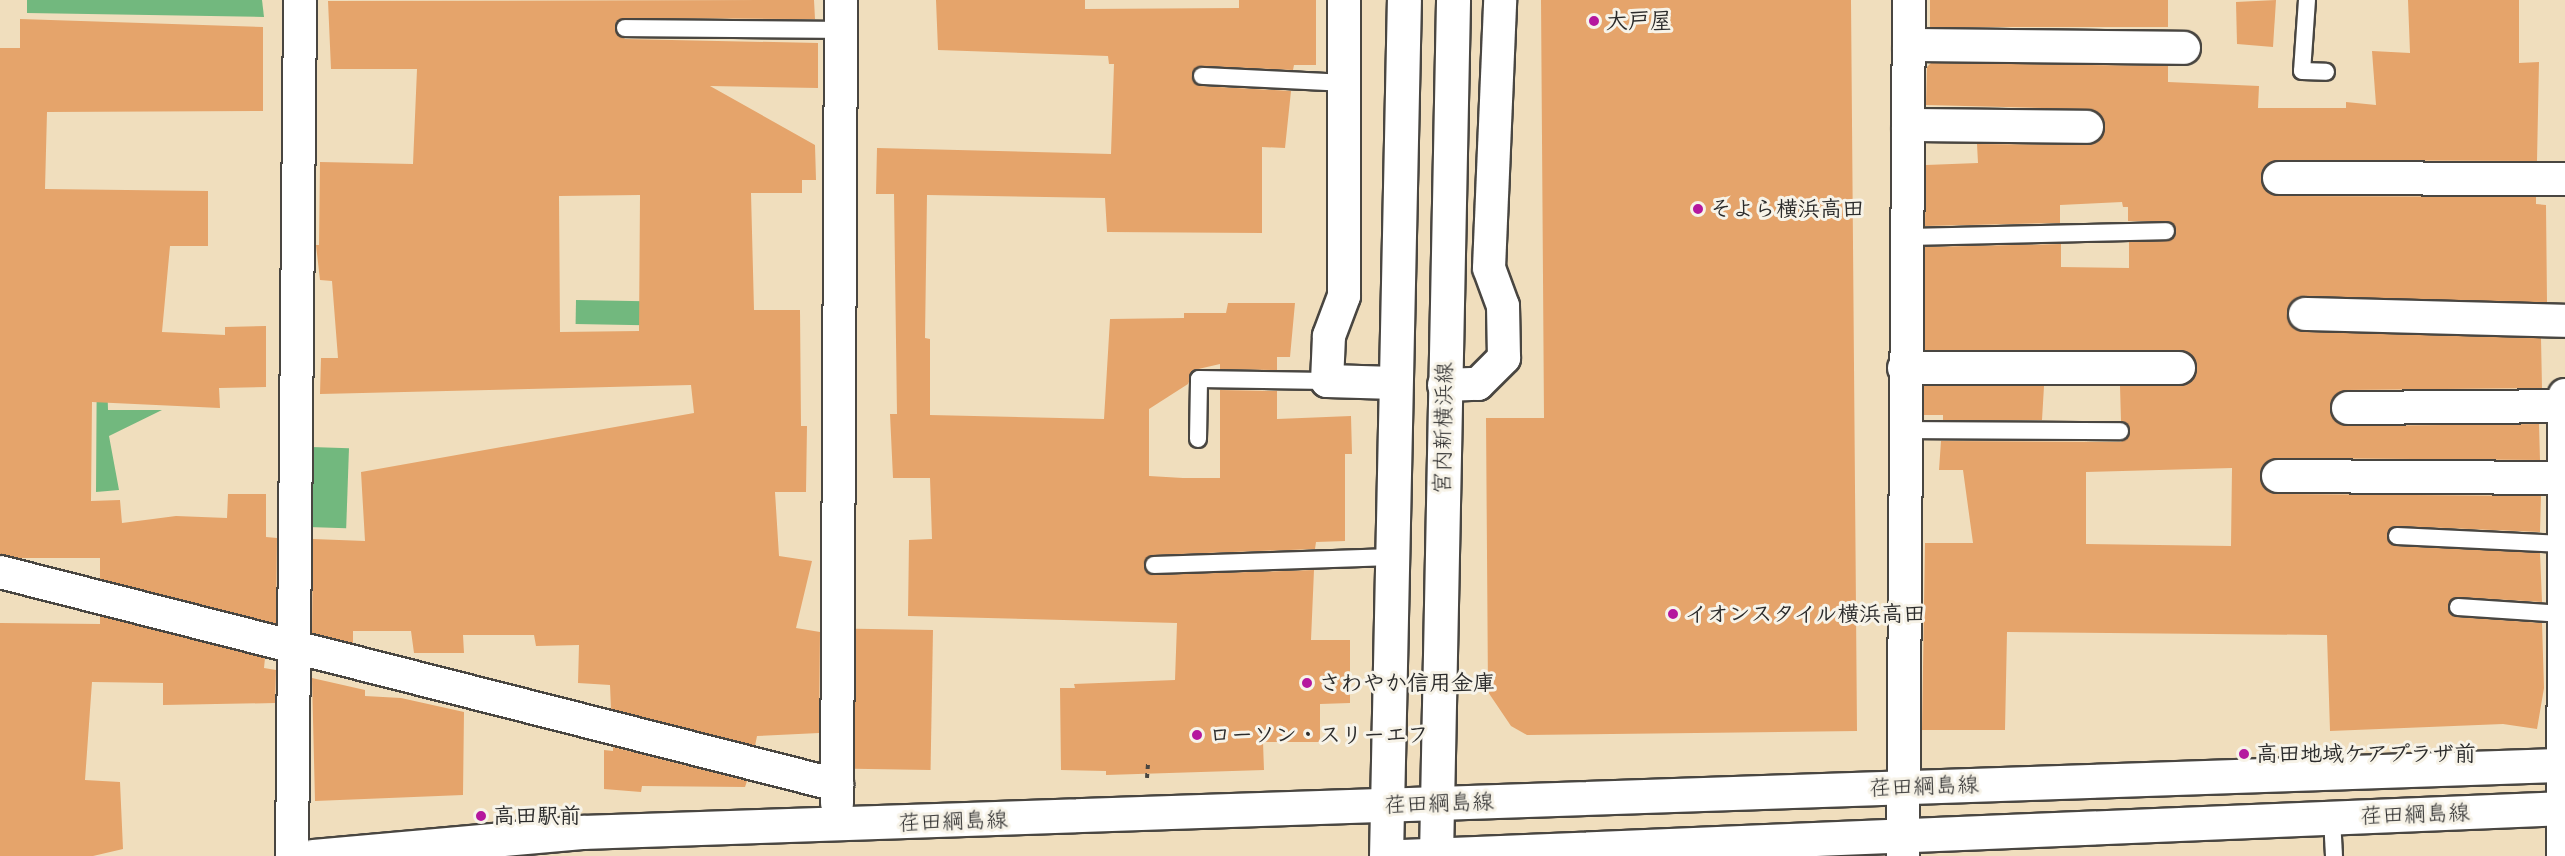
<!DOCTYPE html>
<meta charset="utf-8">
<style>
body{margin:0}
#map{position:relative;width:2565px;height:856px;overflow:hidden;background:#f0debd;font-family:"Patrick Hand","Klee One",sans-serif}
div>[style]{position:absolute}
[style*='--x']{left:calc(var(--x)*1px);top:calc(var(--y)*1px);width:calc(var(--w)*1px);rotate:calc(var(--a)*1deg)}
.forest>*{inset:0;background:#72b87e;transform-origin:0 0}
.building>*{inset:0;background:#e5a46b;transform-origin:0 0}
.path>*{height:4px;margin-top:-2px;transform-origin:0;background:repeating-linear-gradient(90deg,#494641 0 4.5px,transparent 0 9px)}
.roads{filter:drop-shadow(2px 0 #494641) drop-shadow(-2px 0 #494641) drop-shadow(0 2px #494641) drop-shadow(0 -2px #494641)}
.service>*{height:16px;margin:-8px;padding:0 8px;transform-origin:8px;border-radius:8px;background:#fff}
.minor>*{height:32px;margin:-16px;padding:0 16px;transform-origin:16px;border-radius:16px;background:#fff}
.tertiary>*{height:33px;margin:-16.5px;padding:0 16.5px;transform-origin:16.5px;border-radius:16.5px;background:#fff}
.secondary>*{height:33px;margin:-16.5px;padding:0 16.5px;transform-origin:16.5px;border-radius:16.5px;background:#fff}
.dots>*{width:16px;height:16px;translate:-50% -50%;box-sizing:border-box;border:3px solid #f7f3e8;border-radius:50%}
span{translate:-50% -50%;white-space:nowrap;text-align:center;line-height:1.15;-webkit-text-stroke:6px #f7f3e8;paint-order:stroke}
.poi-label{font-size:22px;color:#2b2b2b;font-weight:700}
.left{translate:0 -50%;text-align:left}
.street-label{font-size:22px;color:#2b2b2b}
</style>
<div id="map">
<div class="forest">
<div style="clip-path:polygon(27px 0,262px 0,264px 17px,27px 13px)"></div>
<div style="left:576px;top:300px;width:166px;height:24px;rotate:1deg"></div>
<div style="clip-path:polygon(97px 340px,106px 341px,108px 410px,162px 410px,109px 436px,119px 490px,96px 492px)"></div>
<div style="left:311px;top:447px;width:38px;height:80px;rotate:2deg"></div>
</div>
<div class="building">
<div style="clip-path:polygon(evenodd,814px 0,815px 19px,625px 18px,616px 22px,615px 28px,625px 39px,818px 43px,818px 88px,710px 86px,815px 145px,816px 180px,802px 180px,802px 193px,751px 193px,754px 310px,800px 310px,801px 426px,807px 426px,806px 492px,775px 492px,779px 556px,812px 561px,796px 628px,820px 632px,819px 733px,757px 736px,755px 746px,611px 709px,610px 685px,578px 683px,579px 645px,536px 646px,534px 635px,463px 635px,464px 653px,414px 653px,411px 631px,353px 631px,353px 643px,312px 633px,313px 539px,365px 541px,361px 472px,694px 413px,691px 385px,320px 394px,321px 358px,338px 358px,332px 281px,320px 280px,316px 245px,319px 245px,320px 162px,413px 164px,417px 69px,331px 69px,328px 1px,814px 0,640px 195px,639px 331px,560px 332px,559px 196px,640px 195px)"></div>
<div style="clip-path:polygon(936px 0,1085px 0,1085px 9px,1239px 8px,1239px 0,1316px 0,1316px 65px,1294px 65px,1293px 70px,1203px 66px,1192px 75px,1193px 81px,1201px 86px,1291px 91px,1285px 148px,1262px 147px,1262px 233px,1107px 232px,1105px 198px,927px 195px,925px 338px,930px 339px,930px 415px,1104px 419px,1110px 319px,1184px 318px,1184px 313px,1226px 313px,1228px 303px,1295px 303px,1290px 357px,1277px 357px,1277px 370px,1220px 369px,1220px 364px,1194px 370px,1188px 384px,1149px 409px,1149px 476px,1183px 478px,1220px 478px,1220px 390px,1277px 391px,1277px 419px,1351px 416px,1352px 454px,1345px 454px,1345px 541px,1316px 542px,1315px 549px,1154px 555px,1145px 561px,1145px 571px,1154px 575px,1314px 570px,1311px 640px,1350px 640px,1350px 703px,1320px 704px,1320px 742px,1263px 742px,1264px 770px,1106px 775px,1106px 771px,1061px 770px,1060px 688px,1075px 688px,1074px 684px,1175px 680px,1177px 623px,908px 616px,909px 540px,932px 539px,930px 478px,893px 478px,890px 414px,897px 414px,894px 194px,876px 194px,877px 148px,1111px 154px,1114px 64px,1109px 64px,1108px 56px,938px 50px)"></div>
<div style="clip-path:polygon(1541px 0,1851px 0,1857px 731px,1527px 735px,1511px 726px,1488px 692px,1486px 418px,1544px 418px)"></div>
<div style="left:1930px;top:0;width:238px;height:27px"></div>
<div style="clip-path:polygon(2276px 0,2273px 47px,2237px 44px,2236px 2px)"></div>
<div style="clip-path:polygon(evenodd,2408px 0,2519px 0,2519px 63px,2539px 62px,2537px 161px,2279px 160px,2264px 168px,2263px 186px,2279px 196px,2536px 197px,2536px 204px,2546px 205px,2547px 303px,2305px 296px,2290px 304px,2289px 322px,2305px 332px,2541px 338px,2542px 388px,2348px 390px,2338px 393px,2330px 408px,2333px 418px,2348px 426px,2539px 424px,2540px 460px,2278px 458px,2263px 466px,2260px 476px,2268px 491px,2278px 494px,2541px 496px,2540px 532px,2398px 526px,2389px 530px,2387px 536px,2396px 546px,2540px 553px,2542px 602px,2459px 597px,2450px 601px,2448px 607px,2457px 617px,2542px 623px,2544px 688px,2537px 729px,2503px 724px,2330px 731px,2327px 635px,2007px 632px,2005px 730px,1922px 730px,1925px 543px,1973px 543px,1963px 470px,1939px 470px,1941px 441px,2121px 442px,2130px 430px,2121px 421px,2120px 386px,2180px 386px,2188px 383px,2197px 369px,2194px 359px,2179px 350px,1925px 350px,1925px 247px,2061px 244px,2061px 267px,2129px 268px,2129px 242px,2167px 241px,2176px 231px,2166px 221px,2128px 221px,2128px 207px,2123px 207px,2122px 202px,2060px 205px,2060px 223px,1925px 226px,1926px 165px,1978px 163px,1977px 144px,2087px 145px,2102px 137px,2105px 127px,2097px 112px,2087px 109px,1926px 105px,1927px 67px,1931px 63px,2168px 66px,2168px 82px,2259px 86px,2258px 108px,2346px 108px,2346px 102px,2376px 105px,2372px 51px,2410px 53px,2408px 0,2232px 468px,2231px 546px,2086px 544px,2086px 472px,2232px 468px)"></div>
<div style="clip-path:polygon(20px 19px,263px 27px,263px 111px,47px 112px,45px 189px,208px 191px,208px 246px,170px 246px,162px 332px,225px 335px,225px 327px,266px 326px,266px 387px,219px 388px,220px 408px,92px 402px,91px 501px,120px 500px,122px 523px,176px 516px,227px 518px,228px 494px,266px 494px,266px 537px,277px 538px,276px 624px,100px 579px,100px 558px,19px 558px,0 555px,0 48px,20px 48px)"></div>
<div style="clip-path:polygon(1924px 386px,2044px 386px,2042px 420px,1943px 420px,1943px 415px,1924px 415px)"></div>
<div style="clip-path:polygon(100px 616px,265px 658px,264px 668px,276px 670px,275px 703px,163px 705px,163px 683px,92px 682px,85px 780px,120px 782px,123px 849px,93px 856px,0 856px,0 623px,100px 624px)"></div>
<div style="left:933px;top:630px;width:140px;height:77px;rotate:91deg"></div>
<div style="clip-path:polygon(312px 678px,365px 690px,365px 696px,401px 698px,464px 712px,463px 795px,315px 801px)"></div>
<div style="clip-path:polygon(613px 747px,747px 781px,745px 787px,642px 786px,641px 792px,604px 789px,604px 750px,613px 751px)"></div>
</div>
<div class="path">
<div style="--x:1147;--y:778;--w:14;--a:-86"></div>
</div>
<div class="roads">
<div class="service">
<div style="--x:2307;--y:0;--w:71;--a:94"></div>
<div style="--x:2302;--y:71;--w:24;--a:2"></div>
<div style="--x:625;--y:28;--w:216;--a:0.5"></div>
<div style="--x:1202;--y:76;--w:142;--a:2.8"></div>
<div style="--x:1905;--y:237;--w:261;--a:-1.3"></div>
<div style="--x:1905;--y:430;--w:215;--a:0.3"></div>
<div style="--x:1198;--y:439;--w:60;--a:-89"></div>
<div style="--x:1199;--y:379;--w:128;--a:0.9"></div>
<div style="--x:2397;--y:536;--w:166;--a:2.8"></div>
<div style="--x:1154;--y:565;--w:238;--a:-1.9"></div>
<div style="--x:2458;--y:607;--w:105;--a:3.8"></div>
<div style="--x:2332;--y:818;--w:38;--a:87"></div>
</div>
<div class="minor">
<div style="--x:1344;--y:0;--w:296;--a:90"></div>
<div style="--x:1344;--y:296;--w:43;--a:110.6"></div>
<div style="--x:1329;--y:336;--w:45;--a:92.5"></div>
<div style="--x:1327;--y:381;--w:68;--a:1.7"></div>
<div style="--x:1909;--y:45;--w:275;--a:0.6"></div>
<div style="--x:1908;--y:125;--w:179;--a:0.6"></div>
<div style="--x:2279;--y:178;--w:286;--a:0.2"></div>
<div style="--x:2305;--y:314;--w:260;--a:1.5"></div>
<div style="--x:1904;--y:368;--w:275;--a:0"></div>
<div style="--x:1444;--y:385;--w:34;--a:-2"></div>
<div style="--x:1478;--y:384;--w:37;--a:-45"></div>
<div style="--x:1504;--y:358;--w:52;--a:-91.1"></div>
<div style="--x:1503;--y:306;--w:40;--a:-110.2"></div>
<div style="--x:1489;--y:268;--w:268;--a:-87.6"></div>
<div style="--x:2348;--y:408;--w:217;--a:-0.5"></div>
<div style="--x:2278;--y:476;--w:286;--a:0.4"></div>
<div style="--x:0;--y:572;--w:864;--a:14.28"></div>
<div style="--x:837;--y:803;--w:803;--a:-89.71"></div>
<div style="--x:292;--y:856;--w:856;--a:-89.46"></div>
<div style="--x:1903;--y:856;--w:856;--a:-89.6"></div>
<div style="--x:2563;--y:856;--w:461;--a:-89.8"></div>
</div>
<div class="tertiary">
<div style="--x:1386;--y:856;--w:856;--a:-88.8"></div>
<div style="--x:1436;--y:856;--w:856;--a:-88.86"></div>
</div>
<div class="secondary">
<div style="--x:313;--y:856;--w:270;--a:-5.1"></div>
<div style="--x:582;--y:832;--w:1984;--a:-1.94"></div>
<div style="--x:1402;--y:856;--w:1164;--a:-2.36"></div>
</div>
</div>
<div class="dots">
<div style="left:1594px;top:21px;background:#b5179e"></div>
<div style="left:1698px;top:209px;background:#b5179e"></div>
<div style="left:1673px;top:614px;background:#b5179e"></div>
<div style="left:1307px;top:683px;background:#b5179e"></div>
<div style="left:1197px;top:735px;background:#b5179e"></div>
<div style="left:2244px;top:754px;background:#b5179e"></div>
<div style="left:481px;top:816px;background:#b5179e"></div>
</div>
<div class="poi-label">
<span class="left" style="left:1606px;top:21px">大戸屋</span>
<span class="left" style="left:1710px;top:209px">そよら横浜高田</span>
<span class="left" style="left:1685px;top:614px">イオンスタイル横浜高田</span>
<span class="left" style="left:1319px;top:683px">さわやか信用金庫</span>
<span class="left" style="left:1209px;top:735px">ローソン・スリーエフ</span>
<span class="left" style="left:2256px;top:754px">高田地域ケアプラザ前</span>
<span class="left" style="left:493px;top:816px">高田駅前</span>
</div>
<div class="street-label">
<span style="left:1443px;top:428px;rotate:-89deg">宮内新横浜線</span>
<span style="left:1924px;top:786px;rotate:-2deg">荏田綱島線</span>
<span style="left:1439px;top:803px;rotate:-2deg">荏田綱島線</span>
<span style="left:2415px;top:814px;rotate:-2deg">荏田綱島線</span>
<span style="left:953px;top:821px;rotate:-2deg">荏田綱島線</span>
</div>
</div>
